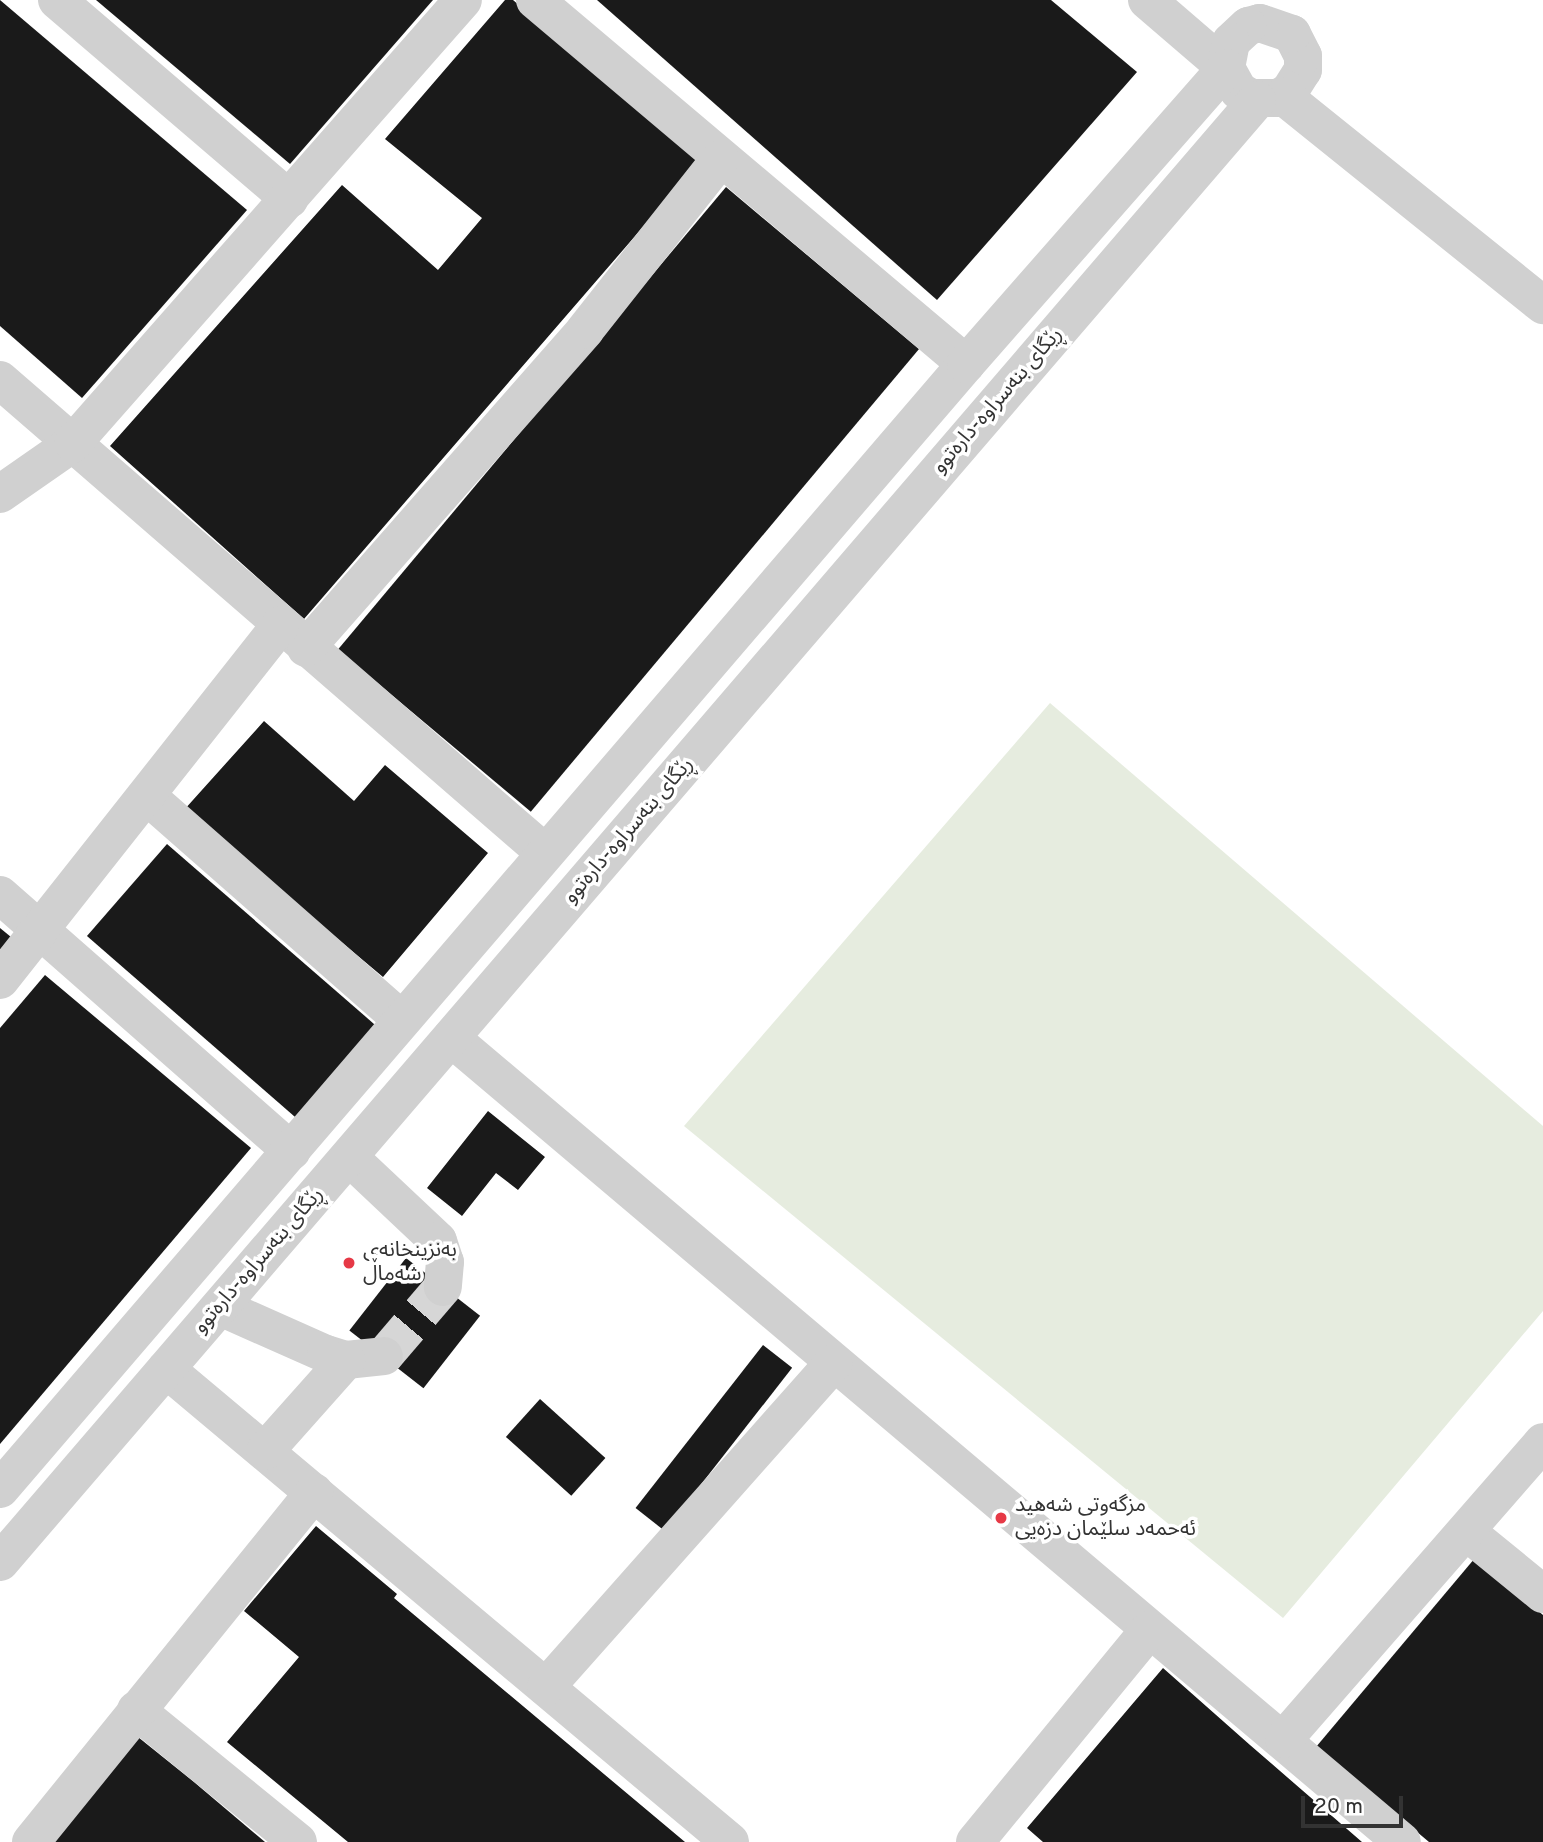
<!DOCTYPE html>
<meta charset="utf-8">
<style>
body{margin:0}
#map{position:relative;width:1543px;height:1842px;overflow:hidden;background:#fff;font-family:Overpass,"Noto Sans Arabic",sans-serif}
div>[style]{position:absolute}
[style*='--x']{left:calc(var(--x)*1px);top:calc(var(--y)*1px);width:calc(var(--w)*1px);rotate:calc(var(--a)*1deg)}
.green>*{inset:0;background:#e6ecdf}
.building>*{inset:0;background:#1a1a1a;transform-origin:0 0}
.minor-tunnel>*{height:38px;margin-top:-19px;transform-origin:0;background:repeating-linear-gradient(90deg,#d6d6d6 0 38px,transparent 0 57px)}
.minor>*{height:38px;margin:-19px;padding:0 19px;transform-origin:19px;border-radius:19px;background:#d0d0d0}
.dots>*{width:19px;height:19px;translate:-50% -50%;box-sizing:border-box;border:4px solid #fff;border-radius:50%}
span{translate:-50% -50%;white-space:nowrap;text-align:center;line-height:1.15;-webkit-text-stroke:7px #fff;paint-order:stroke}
.street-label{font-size:21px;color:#333}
.poi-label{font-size:21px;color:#333}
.left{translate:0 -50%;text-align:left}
.scale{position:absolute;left:1301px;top:1796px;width:102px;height:32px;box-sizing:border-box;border:4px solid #333;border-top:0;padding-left:9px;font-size:21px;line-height:24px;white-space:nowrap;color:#333;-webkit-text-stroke:5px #fff;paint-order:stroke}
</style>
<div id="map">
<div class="green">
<div style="clip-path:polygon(1050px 703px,1543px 1126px,1543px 1311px,1283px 1618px,684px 1126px)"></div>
</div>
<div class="building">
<div style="clip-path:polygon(0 0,247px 210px,82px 398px,0 326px)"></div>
<div style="clip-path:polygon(96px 0,433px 0,290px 164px)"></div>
<div style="clip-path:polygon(505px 0,513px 0,700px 161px,304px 619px,110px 446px,342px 185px,438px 270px,482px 218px,385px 139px)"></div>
<div style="clip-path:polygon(597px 0,1051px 0,1137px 72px,937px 300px)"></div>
<div style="left:726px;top:187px;width:252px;height:604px;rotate:40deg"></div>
<div style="clip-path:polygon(264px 721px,354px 801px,385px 765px,488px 853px,383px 977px,184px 810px)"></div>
<div style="left:167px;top:844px;width:278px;height:122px;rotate:41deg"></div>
<div style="clip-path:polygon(0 928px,11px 937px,0 951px)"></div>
<div style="clip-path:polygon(45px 975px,251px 1148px,0 1444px,0 1028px)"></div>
<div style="clip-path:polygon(488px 1111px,545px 1157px,518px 1190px,496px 1173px,462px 1216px,427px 1188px)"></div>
<div style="left:406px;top:1258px;width:94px;height:92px;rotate:38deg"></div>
<div style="left:763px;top:1345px;width:37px;height:207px;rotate:38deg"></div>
<div style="left:540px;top:1399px;width:88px;height:51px;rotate:42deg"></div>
<div style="clip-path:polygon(316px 1526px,397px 1594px,394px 1598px,685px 1842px,348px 1842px,227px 1742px,299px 1657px,244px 1611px)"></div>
<div style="clip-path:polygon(1475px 1558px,1543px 1615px,1543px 1842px,1429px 1842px,1316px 1747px)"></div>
<div style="clip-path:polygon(1163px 1668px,1250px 1745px,1362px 1842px,1043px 1842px,1027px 1828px)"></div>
<div style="clip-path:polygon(138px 1737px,194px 1782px,265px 1842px,51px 1842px)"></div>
</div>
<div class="minor-tunnel">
<div style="--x:384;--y:1356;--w:91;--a:-49.5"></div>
</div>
<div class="minor">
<div style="--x:57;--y:0;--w:306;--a:40.6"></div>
<div style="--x:535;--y:0;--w:564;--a:40.18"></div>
<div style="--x:1147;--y:0;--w:104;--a:40.7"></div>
<div style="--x:1226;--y:68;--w:26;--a:61"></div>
<div style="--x:1239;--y:91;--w:14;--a:30"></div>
<div style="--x:1251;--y:98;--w:27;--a:0"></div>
<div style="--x:1278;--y:98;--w:13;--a:-29"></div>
<div style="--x:1289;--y:92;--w:26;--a:-58"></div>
<div style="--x:1303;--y:70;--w:14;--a:-90"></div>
<div style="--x:1303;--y:56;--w:25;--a:-117"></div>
<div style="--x:1292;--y:34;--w:34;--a:-161"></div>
<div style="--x:1260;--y:23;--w:12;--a:166"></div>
<div style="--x:1248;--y:26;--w:23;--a:137"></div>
<div style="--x:1231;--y:42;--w:26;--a:101"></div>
<div style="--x:1283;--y:96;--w:334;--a:38.8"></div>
<div style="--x:0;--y:380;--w:722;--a:40.95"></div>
<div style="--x:0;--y:494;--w:89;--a:-34.9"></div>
<div style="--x:73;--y:443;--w:590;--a:-48.64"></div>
<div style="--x:306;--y:648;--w:423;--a:-48.7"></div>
<div style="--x:585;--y:330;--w:218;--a:-51.7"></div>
<div style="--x:147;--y:796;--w:339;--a:41.3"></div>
<div style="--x:0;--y:895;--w:388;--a:41.3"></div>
<div style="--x:0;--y:980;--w:452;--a:-51.7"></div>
<div style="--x:451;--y:1038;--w:1245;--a:40.21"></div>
<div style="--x:349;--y:1157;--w:122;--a:43.3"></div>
<div style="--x:438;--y:1241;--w:22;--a:72"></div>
<div style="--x:445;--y:1262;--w:25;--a:95"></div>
<div style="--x:220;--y:1307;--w:116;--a:23.9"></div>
<div style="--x:326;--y:1354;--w:21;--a:17"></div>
<div style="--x:346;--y:1360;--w:38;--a:-6"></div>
<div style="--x:166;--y:1369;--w:736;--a:39.98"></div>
<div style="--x:265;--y:1451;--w:122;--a:-48.3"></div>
<div style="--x:0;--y:1489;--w:1483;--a:-49.35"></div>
<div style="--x:966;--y:364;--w:394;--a:-48.7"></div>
<div style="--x:1467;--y:1532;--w:98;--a:39.2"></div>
<div style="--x:0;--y:1562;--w:1928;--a:-49.31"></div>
<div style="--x:546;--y:1687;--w:433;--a:-48.4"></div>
<div style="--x:136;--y:1710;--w:209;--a:39.2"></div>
<div style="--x:1284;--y:1739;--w:394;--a:-48.9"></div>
<div style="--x:31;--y:1842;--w:450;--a:-51"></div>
<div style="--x:975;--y:1842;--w:274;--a:-50.6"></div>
</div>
<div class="dots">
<div style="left:349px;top:1263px;background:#e63946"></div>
<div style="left:1001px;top:1518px;background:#e63946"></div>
</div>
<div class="street-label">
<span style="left:998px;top:401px;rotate:-49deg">ڕێگای بنەسراوە-دارەتوو</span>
<span style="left:629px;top:831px;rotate:-49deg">ڕێگای بنەسراوە-دارەتوو</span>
<span style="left:259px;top:1261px;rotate:-49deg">ڕێگای بنەسراوە-دارەتوو</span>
</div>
<div class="poi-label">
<span class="left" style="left:363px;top:1263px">بەنزینخانەی<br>شەماڵ</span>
<span class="left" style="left:1015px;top:1518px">مزگەوتی شەهید<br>ئەحمەد سلێمان دزەیی</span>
</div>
<div class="scale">20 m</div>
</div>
